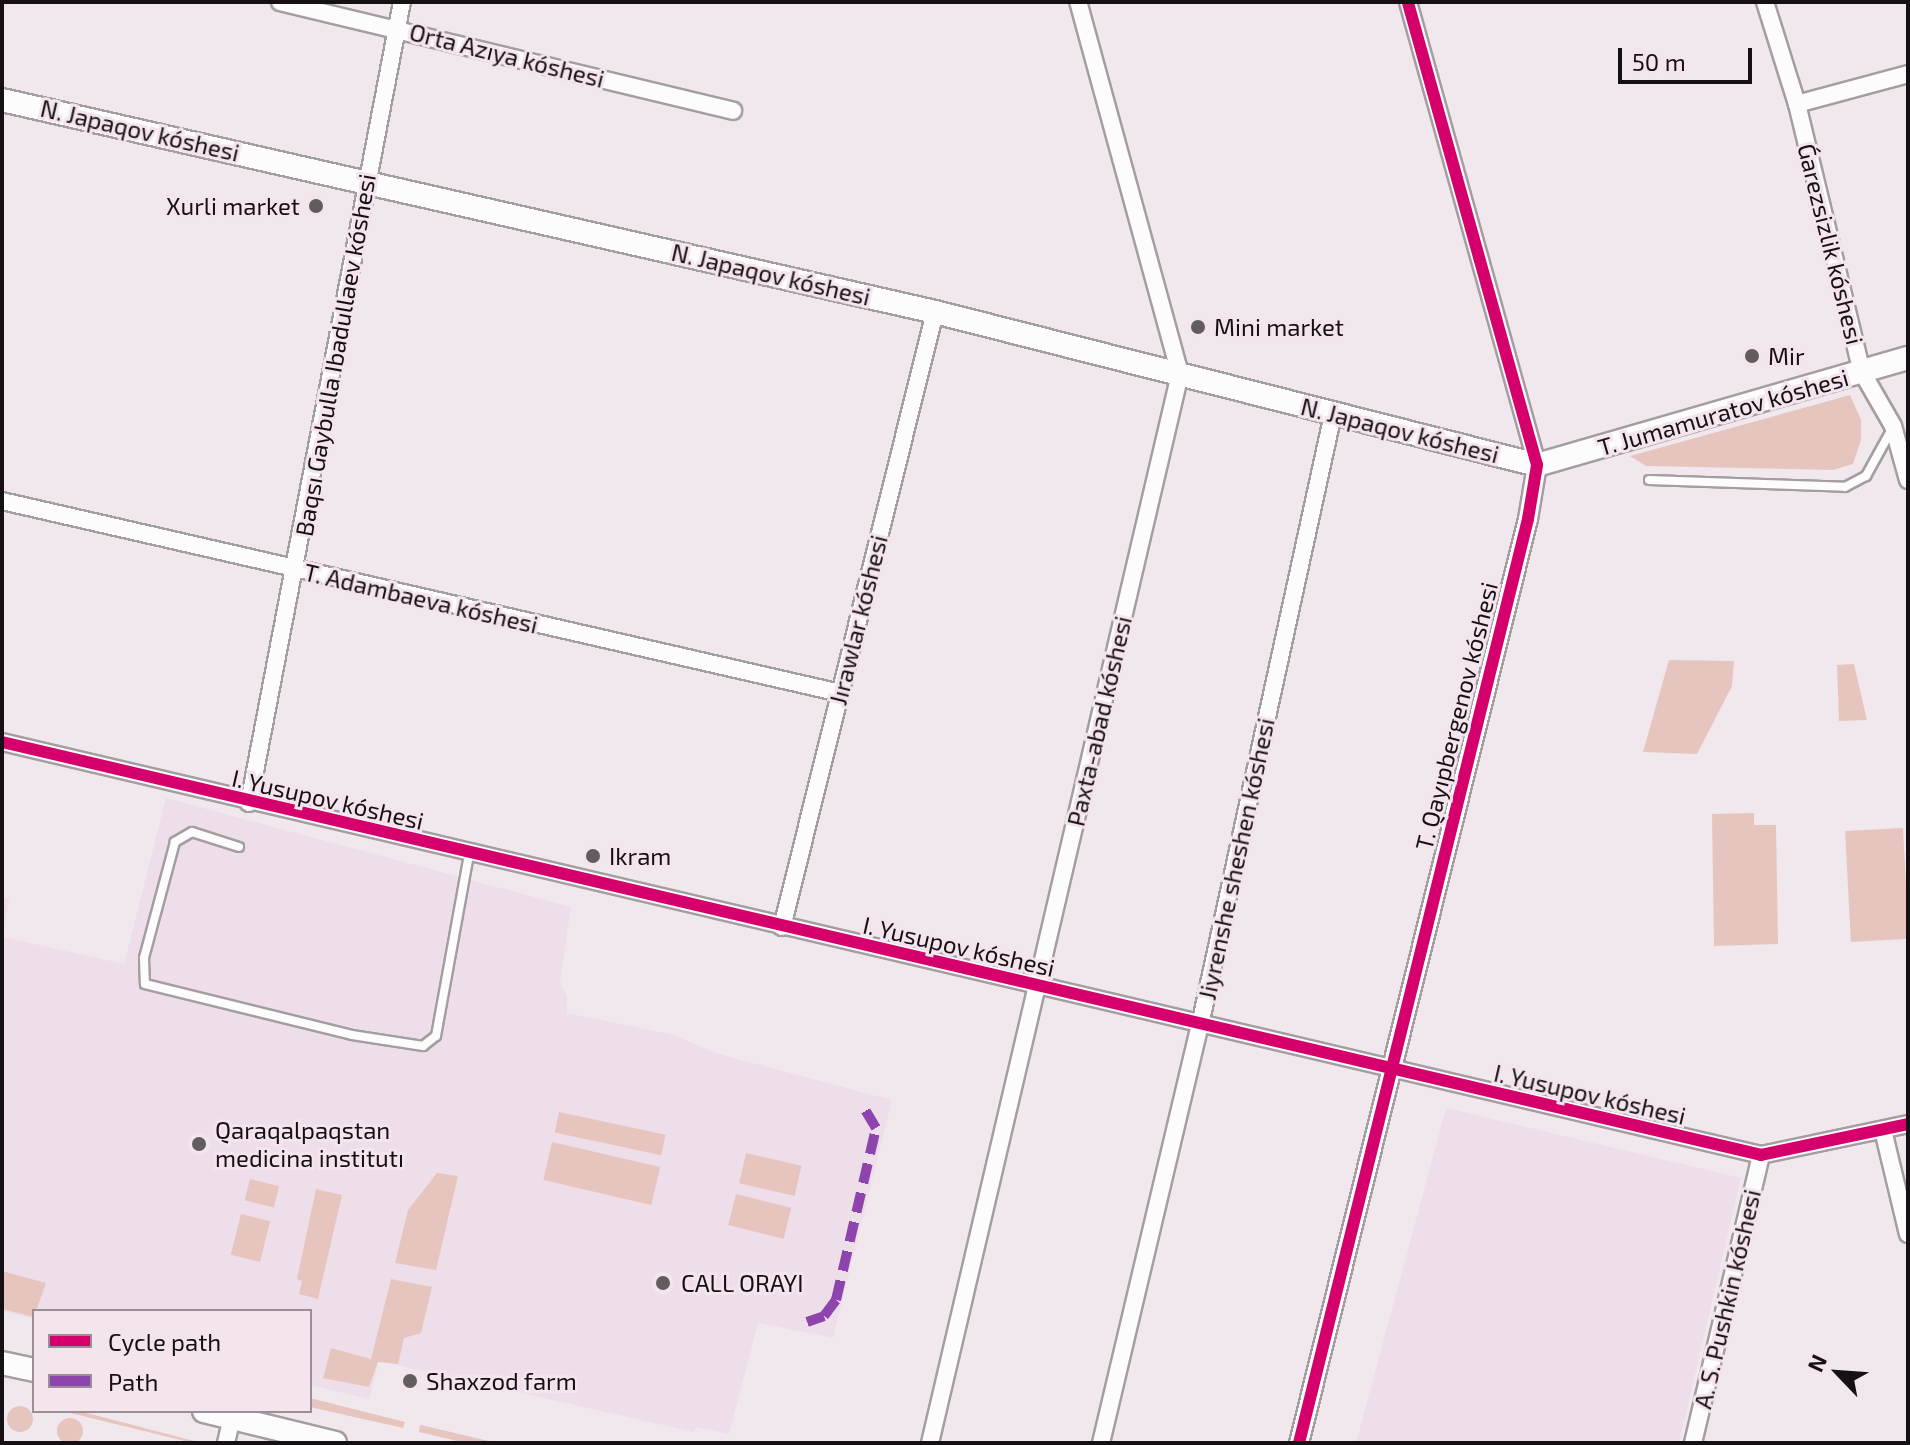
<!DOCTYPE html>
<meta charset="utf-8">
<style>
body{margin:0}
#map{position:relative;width:1910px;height:1445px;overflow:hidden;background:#f0e8ed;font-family:"Exo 2",sans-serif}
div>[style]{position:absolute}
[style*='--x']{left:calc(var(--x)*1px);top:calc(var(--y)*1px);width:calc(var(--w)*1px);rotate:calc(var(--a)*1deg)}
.built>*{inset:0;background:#eedee9}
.green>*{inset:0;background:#e7c5bf;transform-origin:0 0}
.round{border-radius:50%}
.roads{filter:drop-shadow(2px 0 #a49da1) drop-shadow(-2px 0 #a49da1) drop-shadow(0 2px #a49da1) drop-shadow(0 -2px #a49da1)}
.service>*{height:8px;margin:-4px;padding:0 4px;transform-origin:4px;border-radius:4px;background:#fdfcfc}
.minor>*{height:16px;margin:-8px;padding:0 8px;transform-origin:8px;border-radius:8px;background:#fdfcfc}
.tertiary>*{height:18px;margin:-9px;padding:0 9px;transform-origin:9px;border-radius:9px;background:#fdfcfc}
.secondary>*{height:22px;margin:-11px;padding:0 11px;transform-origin:11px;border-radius:11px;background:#fdfcfc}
.quiet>*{height:10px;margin-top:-5px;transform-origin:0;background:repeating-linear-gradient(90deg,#8e44ad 0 20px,transparent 0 30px)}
.cycleway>*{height:12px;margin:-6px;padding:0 6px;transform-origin:6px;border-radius:6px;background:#d6006c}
.dots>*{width:22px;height:22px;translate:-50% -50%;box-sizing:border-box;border:4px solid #f3e4ee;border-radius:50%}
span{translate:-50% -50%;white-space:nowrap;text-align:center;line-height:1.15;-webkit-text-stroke:6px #f3e4ee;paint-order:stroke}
.street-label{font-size:24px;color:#151013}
.poi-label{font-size:24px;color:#151013}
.right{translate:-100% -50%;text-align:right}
.left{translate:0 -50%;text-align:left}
.frame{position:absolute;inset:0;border:4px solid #151013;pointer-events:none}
.legend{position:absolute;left:32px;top:1309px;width:280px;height:104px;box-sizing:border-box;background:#f3e4ee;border:2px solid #9a8f96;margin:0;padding:10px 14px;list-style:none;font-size:24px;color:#151013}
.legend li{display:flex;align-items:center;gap:16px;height:40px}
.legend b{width:40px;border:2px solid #9a8f96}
.north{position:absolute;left:1798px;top:1333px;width:80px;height:80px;-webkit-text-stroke:6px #f3e4ee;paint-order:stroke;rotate:295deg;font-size:22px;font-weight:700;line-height:32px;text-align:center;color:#151013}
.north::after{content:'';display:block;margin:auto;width:28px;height:36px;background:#151013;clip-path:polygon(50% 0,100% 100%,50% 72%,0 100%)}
.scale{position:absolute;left:1618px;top:48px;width:134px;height:36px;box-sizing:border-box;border:4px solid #151013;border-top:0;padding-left:10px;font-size:24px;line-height:28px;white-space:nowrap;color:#151013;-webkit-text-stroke:6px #f3e4ee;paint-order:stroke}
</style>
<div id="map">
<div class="built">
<div style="clip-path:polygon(166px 798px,571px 907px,560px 982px,567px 997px,567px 1013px,674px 1035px,715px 1053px,892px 1100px,833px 1338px,758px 1323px,729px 1434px,696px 1427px,694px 1432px,379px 1361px,369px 1399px,310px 1385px,310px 1311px,34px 1311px,34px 1319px,2px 1311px,2px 897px,9px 899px,3px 937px,124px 964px)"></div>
<div style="clip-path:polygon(1446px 1108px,1741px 1178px,1679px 1443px,1356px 1443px)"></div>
</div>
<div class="green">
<div style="clip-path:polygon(1850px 395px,1861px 420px,1861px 440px,1853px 464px,1833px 470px,1646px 466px,1630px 456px)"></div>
<div style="clip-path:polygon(1669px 660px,1734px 661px,1732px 686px,1697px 754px,1643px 752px)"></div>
<div style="clip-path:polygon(1854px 664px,1867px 720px,1839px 721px,1837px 665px)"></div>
<div style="clip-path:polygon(1754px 813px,1754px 825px,1776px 825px,1778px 944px,1714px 946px,1712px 814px)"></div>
<div style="left:1903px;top:828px;width:111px;height:58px;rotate:87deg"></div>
<div style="left:559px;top:1112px;width:109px;height:21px;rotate:12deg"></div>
<div style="left:552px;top:1142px;width:111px;height:39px;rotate:13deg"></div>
<div style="left:746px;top:1153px;width:57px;height:31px;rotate:13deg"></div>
<div style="clip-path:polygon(437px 1173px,458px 1176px,436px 1270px,395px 1263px,408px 1210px)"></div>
<div style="left:250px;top:1179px;width:30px;height:22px;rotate:14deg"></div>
<div style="clip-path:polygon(316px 1189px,342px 1195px,318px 1299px,299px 1294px,302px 1281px,297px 1279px)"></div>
<div style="left:736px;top:1194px;width:57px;height:32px;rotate:14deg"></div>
<div style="left:241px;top:1214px;width:30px;height:42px;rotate:14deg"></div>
<div style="clip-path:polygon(2px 1271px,46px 1283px,34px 1317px,2px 1309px)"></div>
<div style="clip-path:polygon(391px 1279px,432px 1287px,421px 1333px,404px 1338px,398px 1364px,378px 1362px,369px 1387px,323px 1378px,331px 1348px,371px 1359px)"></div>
<div style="clip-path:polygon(310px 1398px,405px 1422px,403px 1428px,310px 1407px)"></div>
<div class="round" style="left:7px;top:1406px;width:26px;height:26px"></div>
<div style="clip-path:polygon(62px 1411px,79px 1411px,202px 1443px,193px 1443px)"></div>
<div class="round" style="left:57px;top:1418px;width:26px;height:26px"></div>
<div style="clip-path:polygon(420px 1425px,421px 1425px,497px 1443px,466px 1443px,419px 1432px)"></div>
</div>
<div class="roads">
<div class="service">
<div style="--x:1649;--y:480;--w:196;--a:2"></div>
<div style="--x:1845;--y:487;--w:24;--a:-28"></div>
<div style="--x:1866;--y:476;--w:56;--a:-61.1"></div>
<div style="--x:239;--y:847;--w:49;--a:-162.3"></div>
<div style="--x:192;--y:832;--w:20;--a:150"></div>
<div style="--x:175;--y:842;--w:120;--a:105"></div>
<div style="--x:144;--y:958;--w:26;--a:88"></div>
<div style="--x:145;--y:984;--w:213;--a:13.8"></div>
<div style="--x:352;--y:1035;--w:72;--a:8.8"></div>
<div style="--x:423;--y:1046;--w:16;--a:-38"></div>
<div style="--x:436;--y:1036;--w:184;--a:-79.7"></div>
</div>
<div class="minor">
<div style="--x:280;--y:2;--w:466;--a:13.5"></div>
<div style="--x:1408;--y:2;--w:481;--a:74.4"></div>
<div style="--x:1765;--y:2;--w:107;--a:72.6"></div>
<div style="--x:1797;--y:104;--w:276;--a:76.4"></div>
<div style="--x:1862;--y:372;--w:62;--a:60.1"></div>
<div style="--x:1893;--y:426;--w:56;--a:74.5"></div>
<div style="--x:1797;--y:104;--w:115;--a:-15.1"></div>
<div style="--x:2;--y:501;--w:860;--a:12.9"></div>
<div style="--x:2;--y:742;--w:1807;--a:13.21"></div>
<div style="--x:1761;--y:1155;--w:150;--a:-11.9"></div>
<div style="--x:249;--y:803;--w:815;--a:-79.19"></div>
<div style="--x:782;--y:927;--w:634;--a:-76.03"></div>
<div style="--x:1883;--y:1130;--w:107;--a:76.5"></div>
<div style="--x:226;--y:1443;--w:26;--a:-77"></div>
<div style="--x:930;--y:1443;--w:1098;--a:-76.84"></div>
<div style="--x:1180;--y:374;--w:386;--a:-105.3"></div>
<div style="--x:1101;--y:1443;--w:430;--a:-76.7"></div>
<div style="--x:1200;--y:1025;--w:625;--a:-77.72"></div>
<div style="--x:1693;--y:1443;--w:296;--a:-76.7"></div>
</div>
<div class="tertiary">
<div style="--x:1299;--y:1443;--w:952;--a:-76.08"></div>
<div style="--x:1528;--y:519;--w:55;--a:-80.5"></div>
</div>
<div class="secondary">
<div style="--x:2;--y:100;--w:957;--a:12.8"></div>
<div style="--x:935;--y:312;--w:621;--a:14.26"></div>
<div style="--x:1537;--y:465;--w:386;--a:-16.1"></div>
<div style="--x:2;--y:1363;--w:33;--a:12"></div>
<div style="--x:204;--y:1411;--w:135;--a:13.7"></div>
</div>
</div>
<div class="quiet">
<div style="--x:807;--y:1322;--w:18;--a:-19"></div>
<div style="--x:824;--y:1316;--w:20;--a:-53"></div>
<div style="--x:836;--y:1300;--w:177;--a:-76.9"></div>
<div style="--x:876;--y:1128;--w:29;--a:-121"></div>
</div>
<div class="cycleway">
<div style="--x:2;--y:742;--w:1807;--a:13.21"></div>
<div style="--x:1761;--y:1155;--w:150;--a:-11.9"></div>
<div style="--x:1299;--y:1443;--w:952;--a:-76.08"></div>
<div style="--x:1528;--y:519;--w:55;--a:-80.5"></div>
<div style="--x:1537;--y:465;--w:481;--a:-105.6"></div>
</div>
<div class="dots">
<div style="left:316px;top:206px;background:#625c5f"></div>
<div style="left:1198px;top:327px;background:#625c5f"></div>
<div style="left:1752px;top:356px;background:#625c5f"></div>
<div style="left:593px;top:856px;background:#625c5f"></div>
<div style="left:199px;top:1144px;background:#625c5f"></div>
<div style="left:663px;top:1283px;background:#625c5f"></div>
<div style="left:410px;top:1381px;background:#625c5f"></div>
</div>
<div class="street-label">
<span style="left:507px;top:55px;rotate:14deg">Orta Azıya kóshesi</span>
<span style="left:140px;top:130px;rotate:13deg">N. Japaqov kóshesi</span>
<span style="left:1831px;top:244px;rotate:76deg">Ǵarezsizlik kóshesi</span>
<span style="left:771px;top:274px;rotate:13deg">N. Japaqov kóshesi</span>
<span style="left:335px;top:355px;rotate:-80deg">Baqsı Gaybulla Ibadullaev kóshesi</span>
<span style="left:1723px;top:412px;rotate:-16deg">T. Jumamuratov kóshesi</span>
<span style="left:1400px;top:430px;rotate:14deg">N. Japaqov kóshesi</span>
<span style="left:421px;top:598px;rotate:13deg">T. Adambaeva kóshesi</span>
<span style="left:858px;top:620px;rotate:-76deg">Jırawlar kóshesi</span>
<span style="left:1456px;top:716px;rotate:-76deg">T. Qayıpbergenov kóshesi</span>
<span style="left:1099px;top:721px;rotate:-77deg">Paxta-abad kóshesi</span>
<span style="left:328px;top:799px;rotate:13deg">I. Yusupov kóshesi</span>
<span style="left:1236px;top:859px;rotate:-78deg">Jiyrenshe sheshen kóshesi</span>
<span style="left:959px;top:946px;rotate:13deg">I. Yusupov kóshesi</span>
<span style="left:1590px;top:1094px;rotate:13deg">I. Yusupov kóshesi</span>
<span style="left:1727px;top:1299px;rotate:-77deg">A. S. Pushkin kóshesi</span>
</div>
<div class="poi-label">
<span class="right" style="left:300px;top:206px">Xurli market</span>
<span class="left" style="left:1214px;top:327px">Mini market</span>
<span class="left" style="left:1768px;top:356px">Mir</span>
<span class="left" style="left:609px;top:856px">Ikram</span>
<span class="left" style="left:215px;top:1144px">Qaraqalpaqstan<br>medicina institutı</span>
<span class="left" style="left:681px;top:1283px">CALL ORAYI</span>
<span class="left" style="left:426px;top:1381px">Shaxzod farm</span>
</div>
<div class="frame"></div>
<ul class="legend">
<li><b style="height:10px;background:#d6006c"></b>Cycle path</li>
<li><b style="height:10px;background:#8e44ad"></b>Path</li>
</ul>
<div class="north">N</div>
<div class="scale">50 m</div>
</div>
